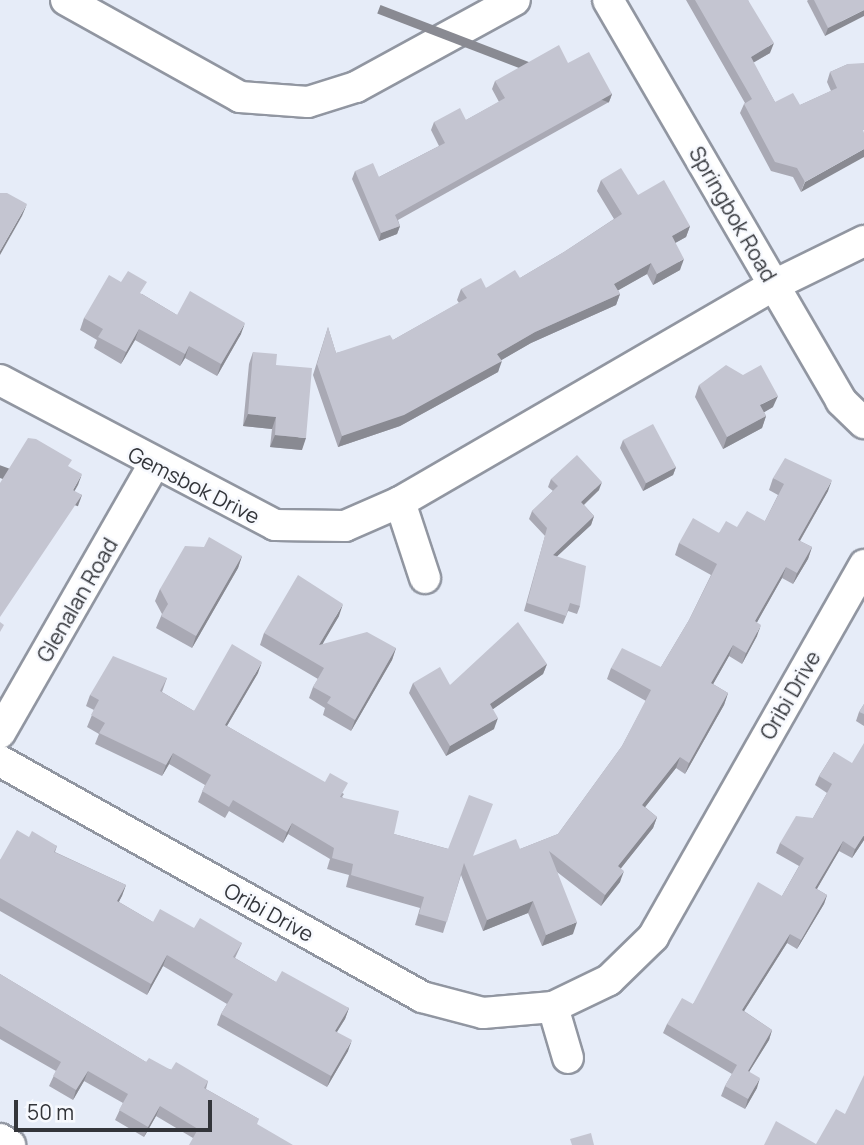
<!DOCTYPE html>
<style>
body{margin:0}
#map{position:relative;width:864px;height:1145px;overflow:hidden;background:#e6ecf8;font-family:Manrope,sans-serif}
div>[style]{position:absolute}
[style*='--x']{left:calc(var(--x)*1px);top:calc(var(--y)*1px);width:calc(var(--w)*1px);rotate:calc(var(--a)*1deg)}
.roads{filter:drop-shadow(2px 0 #9196a1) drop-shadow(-2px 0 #9196a1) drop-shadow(0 2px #9196a1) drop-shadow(0 -2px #9196a1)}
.minor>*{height:30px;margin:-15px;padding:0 15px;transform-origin:15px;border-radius:15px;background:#fff}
.wall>*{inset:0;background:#a9a9b4}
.shaded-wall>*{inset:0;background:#898a92;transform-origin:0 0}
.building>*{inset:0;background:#c4c5d1;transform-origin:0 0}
span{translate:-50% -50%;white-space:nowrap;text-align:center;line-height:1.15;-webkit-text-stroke:5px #f7f9fe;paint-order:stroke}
.street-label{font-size:21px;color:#33353a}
.scale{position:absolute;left:14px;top:1100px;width:198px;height:32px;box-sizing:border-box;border:4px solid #33353a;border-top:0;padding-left:9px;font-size:21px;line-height:24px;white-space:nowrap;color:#33353a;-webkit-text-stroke:5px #f7f9fe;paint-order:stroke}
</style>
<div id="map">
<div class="roads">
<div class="minor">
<div style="--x:66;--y:0;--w:199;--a:29.1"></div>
<div style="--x:240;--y:97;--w:68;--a:4.2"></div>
<div style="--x:308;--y:102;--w:50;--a:-17.4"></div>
<div style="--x:356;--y:87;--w:181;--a:-28.7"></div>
<div style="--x:608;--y:0;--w:464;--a:59.8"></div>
<div style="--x:841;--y:401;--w:32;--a:44"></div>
<div style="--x:0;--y:380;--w:311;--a:27.8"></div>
<div style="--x:275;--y:525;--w:70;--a:0.8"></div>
<div style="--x:345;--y:526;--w:60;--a:-23.6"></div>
<div style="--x:400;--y:502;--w:432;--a:-30.1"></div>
<div style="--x:774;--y:285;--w:100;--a:-26.1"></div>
<div style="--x:400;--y:502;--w:80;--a:71.8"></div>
<div style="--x:0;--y:733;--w:308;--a:-60.2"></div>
<div style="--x:0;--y:761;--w:484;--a:29.2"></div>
<div style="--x:422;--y:997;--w:63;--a:14.7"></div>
<div style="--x:483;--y:1013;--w:70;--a:-4.9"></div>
<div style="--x:553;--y:1007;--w:62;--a:-25.7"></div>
<div style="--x:609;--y:980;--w:62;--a:-44.3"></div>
<div style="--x:653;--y:937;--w:428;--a:-60.4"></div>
<div style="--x:553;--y:1007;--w:53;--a:73.6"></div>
<div style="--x:0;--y:1139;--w:12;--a:31"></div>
</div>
</div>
<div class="wall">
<div style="clip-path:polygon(686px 0,748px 0,770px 53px,753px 63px,775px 102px,800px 105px,831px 91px,827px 82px,830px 72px,848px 64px,801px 192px,793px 177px,771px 171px,740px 113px,744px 104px,745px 103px)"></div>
<div style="clip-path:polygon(808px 0,864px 0,825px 36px,807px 1px)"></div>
<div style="clip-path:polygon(568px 63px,612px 94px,609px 102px,398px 220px,400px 226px,397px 234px,379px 241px,352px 179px,355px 171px,379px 177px,439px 146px,431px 130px,434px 122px,466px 120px,499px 102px,492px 89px,495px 81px)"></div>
<div style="clip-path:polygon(601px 180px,638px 195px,690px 226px,686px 237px,675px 243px,680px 270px,653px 285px,647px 274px,618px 290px,620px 294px,616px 305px,531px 343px,501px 360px,498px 372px,400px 426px,338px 447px,313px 375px,328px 327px,336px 353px,393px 340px,459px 303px,457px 300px,461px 289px,486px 288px,520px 278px,564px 252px,614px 219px,597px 191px)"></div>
<div style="clip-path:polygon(142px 294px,177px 315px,241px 334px,217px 376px,185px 358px,180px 366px,135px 340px,121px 364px,94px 348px,97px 340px,80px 330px,84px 318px)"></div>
<div style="clip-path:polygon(253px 352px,276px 365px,302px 450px,270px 447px,272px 429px,243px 426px,249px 364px)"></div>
<div style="clip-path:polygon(699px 385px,773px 407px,764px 412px,766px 416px,762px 428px,723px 449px,695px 397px)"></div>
<div style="clip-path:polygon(623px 440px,676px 467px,673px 475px,643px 491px,620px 448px)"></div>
<div style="clip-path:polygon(773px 478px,828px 491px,800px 541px,812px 547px,808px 559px,793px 584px,782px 578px,757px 622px,757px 636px,742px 664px,729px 656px,713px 684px,728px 693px,724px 705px,685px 774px,676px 768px,645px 807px,657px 817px,653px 828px,621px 868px,620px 882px,601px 906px,557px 872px,573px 934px,542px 946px,528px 913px,483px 931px,461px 875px,443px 933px,415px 925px,420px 908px,346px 887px,349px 875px,327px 869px,330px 859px,288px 834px,283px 843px,229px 811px,225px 818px,198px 802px,205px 785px,169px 764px,162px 776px,95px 744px,99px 734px,87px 727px,94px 710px,86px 706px,90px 695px,167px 678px,162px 692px,194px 711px,258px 673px,227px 726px,344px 794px,342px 797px,394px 834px,474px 856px,520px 849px,558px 834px,622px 746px,646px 701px,607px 679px,611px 668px,661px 667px,689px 620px,711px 575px,675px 555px,679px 543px,765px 521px,778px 495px,769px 490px)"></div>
<div style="clip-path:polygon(551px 479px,599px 490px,584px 505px,594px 516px,591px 525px,557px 556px,580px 606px,577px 614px,568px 611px,563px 624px,524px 611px,545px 536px,529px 519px,532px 511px,553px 491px,548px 487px)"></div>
<div style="clip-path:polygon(242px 556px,238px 568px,192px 648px,156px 628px,162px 614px,155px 601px,160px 589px)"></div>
<div style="clip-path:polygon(339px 616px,322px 644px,396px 648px,392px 660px,351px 731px,323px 715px,325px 708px,309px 698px,313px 687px,318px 679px,260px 645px,264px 633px)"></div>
<div style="clip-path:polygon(547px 664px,543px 674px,493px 709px,494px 729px,446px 756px,409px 693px,413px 683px,450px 685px)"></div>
<div style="clip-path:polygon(864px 704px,864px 726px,856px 721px,859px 712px)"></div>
<div style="clip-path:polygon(834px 752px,864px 840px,852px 858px,839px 851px,817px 889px,827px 895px,824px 904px,797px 949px,787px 943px,744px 1011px,772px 1030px,769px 1040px,749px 1072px,757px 1088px,745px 1109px,721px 1096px,725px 1086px,732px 1074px,663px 1033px,667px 1024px,693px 1004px,782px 896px,799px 866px,776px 853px,780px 843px,813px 818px,827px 793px,815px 785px,819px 776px)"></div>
<div style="clip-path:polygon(29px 837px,57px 846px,55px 852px,126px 885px,119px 902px,153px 922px,194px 928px,242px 943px,235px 958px,276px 982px,349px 1008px,345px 1019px,337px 1032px,348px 1051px,327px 1087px,217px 1025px,221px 1014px,227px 1004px,163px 966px,147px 995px,0 911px,0 860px)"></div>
<div style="clip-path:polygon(0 974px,146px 1062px,208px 1081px,206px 1089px,259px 1119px,193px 1138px,156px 1116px,144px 1137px,115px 1120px,123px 1103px,84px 1081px,73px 1100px,49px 1086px,56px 1071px,0 1039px)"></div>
</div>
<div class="shaded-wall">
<div style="clip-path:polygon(864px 10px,864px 16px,825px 36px,828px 28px)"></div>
<div style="clip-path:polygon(774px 43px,770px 53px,747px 66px,751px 57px)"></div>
<div style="left:612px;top:94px;width:9px;height:248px;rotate:111deg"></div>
<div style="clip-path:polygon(864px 149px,864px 157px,801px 192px,805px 182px)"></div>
<div style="clip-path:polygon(27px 204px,22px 216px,0 255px,0 251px)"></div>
<div style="clip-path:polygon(400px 226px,397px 234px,379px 241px,381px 233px)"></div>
<div style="clip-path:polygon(690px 226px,686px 237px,668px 247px,672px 236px)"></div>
<div style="clip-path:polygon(684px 259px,680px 270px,653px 285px,657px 274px)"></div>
<div style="clip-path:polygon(651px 263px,647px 274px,610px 295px,614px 284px)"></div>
<div style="clip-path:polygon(620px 294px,616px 305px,531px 343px,493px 365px,497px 354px,535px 332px)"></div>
<div style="clip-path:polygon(245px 323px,241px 334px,217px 376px,221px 364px)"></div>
<div style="clip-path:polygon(139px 329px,135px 340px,121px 364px,126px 352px)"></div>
<div style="clip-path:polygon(189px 346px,185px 358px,180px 366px,185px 354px)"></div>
<div style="clip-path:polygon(502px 361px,498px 372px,400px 426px,338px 447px,342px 436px)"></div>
<div style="clip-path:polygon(778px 396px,773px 407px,756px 417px,760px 405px)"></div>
<div style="clip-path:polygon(248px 414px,276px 417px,272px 429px,243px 426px)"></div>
<div style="clip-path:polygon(766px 416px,762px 428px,723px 449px,727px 437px)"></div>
<div style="clip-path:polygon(275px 435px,306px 438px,302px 450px,270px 447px)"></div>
<div style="clip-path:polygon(676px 467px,673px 475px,643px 491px,646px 483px)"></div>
<div style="clip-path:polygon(82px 474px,78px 485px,69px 501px,73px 490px)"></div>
<div style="clip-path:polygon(832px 480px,828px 491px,794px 551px,798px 540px)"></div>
<div style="clip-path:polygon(602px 482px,599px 490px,578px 510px,581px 502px)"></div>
<div style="left:82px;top:495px;width:12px;height:147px;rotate:110deg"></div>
<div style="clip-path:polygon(594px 516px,591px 525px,550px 563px,553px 555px)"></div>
<div style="clip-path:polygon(812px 547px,808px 559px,793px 584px,797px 573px)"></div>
<div style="clip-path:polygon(242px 556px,238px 568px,192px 648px,196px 636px)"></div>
<div style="clip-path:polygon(786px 567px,782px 578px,751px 633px,755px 621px)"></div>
<div style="clip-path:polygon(343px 604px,339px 616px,315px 657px,319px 645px)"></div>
<div style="clip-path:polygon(761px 625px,757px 636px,742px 664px,746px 653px)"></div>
<div style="clip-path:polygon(733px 645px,729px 656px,707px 695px,711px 683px)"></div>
<div style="clip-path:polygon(396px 648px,392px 660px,351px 731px,355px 720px)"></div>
<div style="clip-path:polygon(262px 662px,258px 673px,221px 736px,225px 725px)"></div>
<div style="clip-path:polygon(547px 664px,543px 674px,486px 714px,490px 704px)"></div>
<div style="clip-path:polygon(728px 693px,724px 705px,685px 774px,689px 763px)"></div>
<div style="clip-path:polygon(498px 718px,494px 729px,446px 756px,450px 746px)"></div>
<div style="clip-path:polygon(173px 753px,169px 764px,162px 776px,166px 765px)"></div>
<div style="clip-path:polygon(680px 757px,676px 768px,638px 816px,642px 805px)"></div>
<div style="clip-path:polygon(657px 817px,653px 828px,614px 877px,618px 866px)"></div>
<div style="clip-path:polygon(292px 823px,288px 834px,283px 843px,287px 832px)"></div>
<div style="clip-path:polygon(864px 835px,864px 840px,852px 858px,855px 849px)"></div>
<div style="clip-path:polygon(843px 841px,839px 851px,812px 897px,815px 888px)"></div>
<div style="clip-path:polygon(624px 871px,620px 882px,601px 906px,605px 895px)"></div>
<div style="clip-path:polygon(126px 885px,122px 896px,113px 912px,117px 901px)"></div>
<div style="clip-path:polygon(827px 895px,824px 904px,797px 949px,801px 940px)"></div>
<div style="clip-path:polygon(533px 901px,528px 913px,483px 931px,487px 920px)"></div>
<div style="clip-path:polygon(577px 922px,573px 934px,542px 946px,546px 935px)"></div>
<div style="clip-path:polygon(790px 934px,787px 943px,739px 1019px,742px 1010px)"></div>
<div style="clip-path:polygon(167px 955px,163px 966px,147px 995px,151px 984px)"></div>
<div style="clip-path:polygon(349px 1008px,345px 1019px,331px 1041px,335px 1031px)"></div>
<div style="clip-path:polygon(772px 1030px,769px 1040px,744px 1080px,748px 1071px)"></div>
<div style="clip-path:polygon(352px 1040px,348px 1051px,327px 1087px,331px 1076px)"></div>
<div style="clip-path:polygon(88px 1071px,84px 1081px,73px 1100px,76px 1090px)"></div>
<div style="clip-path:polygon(760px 1078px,757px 1088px,745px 1109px,748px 1099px)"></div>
<div style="clip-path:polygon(160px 1106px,156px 1116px,144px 1137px,148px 1127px)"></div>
</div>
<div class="building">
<div style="clip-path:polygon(695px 0,748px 0,774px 43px,751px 57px,775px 102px,793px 93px,800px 105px,837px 88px,830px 72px,848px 64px,864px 63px,864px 130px,863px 130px,864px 133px,864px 149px,805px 182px,797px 168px,775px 162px,744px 104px,752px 99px)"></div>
<div style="clip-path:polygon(814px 0,864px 0,864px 10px,828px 28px)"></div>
<div style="clip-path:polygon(559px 45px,568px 63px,589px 52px,612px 94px,395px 215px,400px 226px,381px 233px,355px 171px,373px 163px,379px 177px,445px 143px,434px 122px,460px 108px,466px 120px,505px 98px,495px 81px)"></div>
<div style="clip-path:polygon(621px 168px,638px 195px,664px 180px,690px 226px,672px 236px,684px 259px,657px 274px,651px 263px,614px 284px,620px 294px,535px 332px,497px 354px,502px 361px,404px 415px,342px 436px,317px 364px,328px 327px,336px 353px,390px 335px,393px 340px,467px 298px,461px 289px,481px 278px,486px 288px,515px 270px,520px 278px,564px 252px,622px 214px,601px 180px)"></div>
<div style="clip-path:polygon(0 193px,7px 193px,27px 204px,0 251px)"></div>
<div style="clip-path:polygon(128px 271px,147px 282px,140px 293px,177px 315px,190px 291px,245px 323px,221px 364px,189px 346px,185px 354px,139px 329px,126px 352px,98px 337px,103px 329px,84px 318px,109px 275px,121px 282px)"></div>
<div style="clip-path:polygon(253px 352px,277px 354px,276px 365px,312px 368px,306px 438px,275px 435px,276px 417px,248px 414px)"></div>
<div style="clip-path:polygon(726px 365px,743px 375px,761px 365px,778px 396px,760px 405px,766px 416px,727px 437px,699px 385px)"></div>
<div style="left:653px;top:424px;width:49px;height:34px;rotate:62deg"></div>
<div style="clip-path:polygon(28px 438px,36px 439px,72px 460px,68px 466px,82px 474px,73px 490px,82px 495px,0 617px,0 483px)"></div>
<div style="clip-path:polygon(577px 455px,602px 482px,581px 502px,594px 516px,553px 555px,586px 566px,580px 606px,570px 603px,566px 616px,527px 603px,547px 528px,532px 511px,558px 486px,551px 479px)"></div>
<div style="clip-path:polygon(785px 458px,832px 480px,798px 540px,812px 547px,797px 573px,786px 567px,755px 621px,761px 625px,746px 653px,733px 645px,711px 683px,728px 693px,689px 763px,680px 757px,642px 805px,657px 817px,618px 866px,624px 871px,605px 895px,549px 851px,577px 922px,546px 935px,533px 901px,487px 920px,464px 863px,447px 922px,419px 914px,424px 897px,351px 875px,353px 864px,332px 858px,334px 848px,292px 823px,287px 832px,233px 800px,229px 807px,202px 791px,211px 775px,173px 753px,166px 765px,99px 733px,105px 723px,91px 715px,99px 700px,90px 695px,113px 656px,167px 678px,160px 691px,194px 711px,232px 644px,262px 662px,225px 725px,325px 782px,330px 773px,348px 783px,340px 797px,399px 811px,394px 834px,448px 849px,469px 795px,493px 804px,473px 856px,516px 839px,520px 849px,558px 834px,622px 746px,651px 690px,611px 668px,622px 648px,661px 667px,689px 620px,717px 564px,679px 543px,693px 518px,719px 533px,726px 521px,737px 527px,747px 511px,765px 521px,784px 484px,773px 478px)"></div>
<div style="clip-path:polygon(209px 537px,242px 556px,196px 636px,161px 616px,168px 604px,160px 589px,185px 546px,204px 547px)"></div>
<div style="clip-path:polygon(298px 575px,343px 604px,319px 645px,367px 632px,396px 648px,355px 720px,327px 703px,331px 697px,313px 687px,324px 668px,264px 633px)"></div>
<div style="clip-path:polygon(0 622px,4px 625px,0 632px)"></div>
<div style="clip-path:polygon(518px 622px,547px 664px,490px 704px,498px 718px,450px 746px,413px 683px,440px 667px,450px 685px)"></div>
<div style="clip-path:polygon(864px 704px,864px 714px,859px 712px)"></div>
<div style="clip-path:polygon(864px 743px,864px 835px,855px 849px,843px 841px,815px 888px,827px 895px,801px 940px,790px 934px,742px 1010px,772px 1030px,748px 1071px,760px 1078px,748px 1099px,725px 1086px,737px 1065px,667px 1024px,682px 998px,693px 1004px,758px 882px,782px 896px,804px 858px,780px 843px,796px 816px,813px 818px,832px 784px,819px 776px,834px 752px,852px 763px)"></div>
<div style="clip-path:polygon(17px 830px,29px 837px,32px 831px,57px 846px,54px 852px,126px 885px,117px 901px,153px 922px,160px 909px,194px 928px,200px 918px,242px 943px,233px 957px,276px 982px,282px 971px,349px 1008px,335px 1031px,352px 1040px,331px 1076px,221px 1014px,233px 994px,167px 955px,151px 984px,0 898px,0 860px)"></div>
<div style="clip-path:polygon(0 974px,146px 1062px,149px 1058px,171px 1070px,176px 1062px,208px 1081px,204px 1088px,259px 1119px,257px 1124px,293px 1145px,189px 1145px,198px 1129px,160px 1106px,148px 1127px,119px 1110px,128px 1094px,88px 1071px,76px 1090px,53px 1076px,61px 1062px,0 1026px)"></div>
<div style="clip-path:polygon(864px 1075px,864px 1145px,764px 1145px,776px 1121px,816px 1144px,836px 1109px,845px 1114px)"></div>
<div style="clip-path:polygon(591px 1133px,594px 1145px,572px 1145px,570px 1139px)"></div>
</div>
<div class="street-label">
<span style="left:733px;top:214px;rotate:60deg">Springbok Road</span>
<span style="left:194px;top:485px;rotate:27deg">Gemsbok Drive</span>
<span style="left:77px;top:600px;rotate:-60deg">Glenalan Road</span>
<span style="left:790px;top:695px;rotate:-60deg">Oribi Drive</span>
<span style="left:269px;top:912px;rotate:29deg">Oribi Drive</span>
</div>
<div class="scale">50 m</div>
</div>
